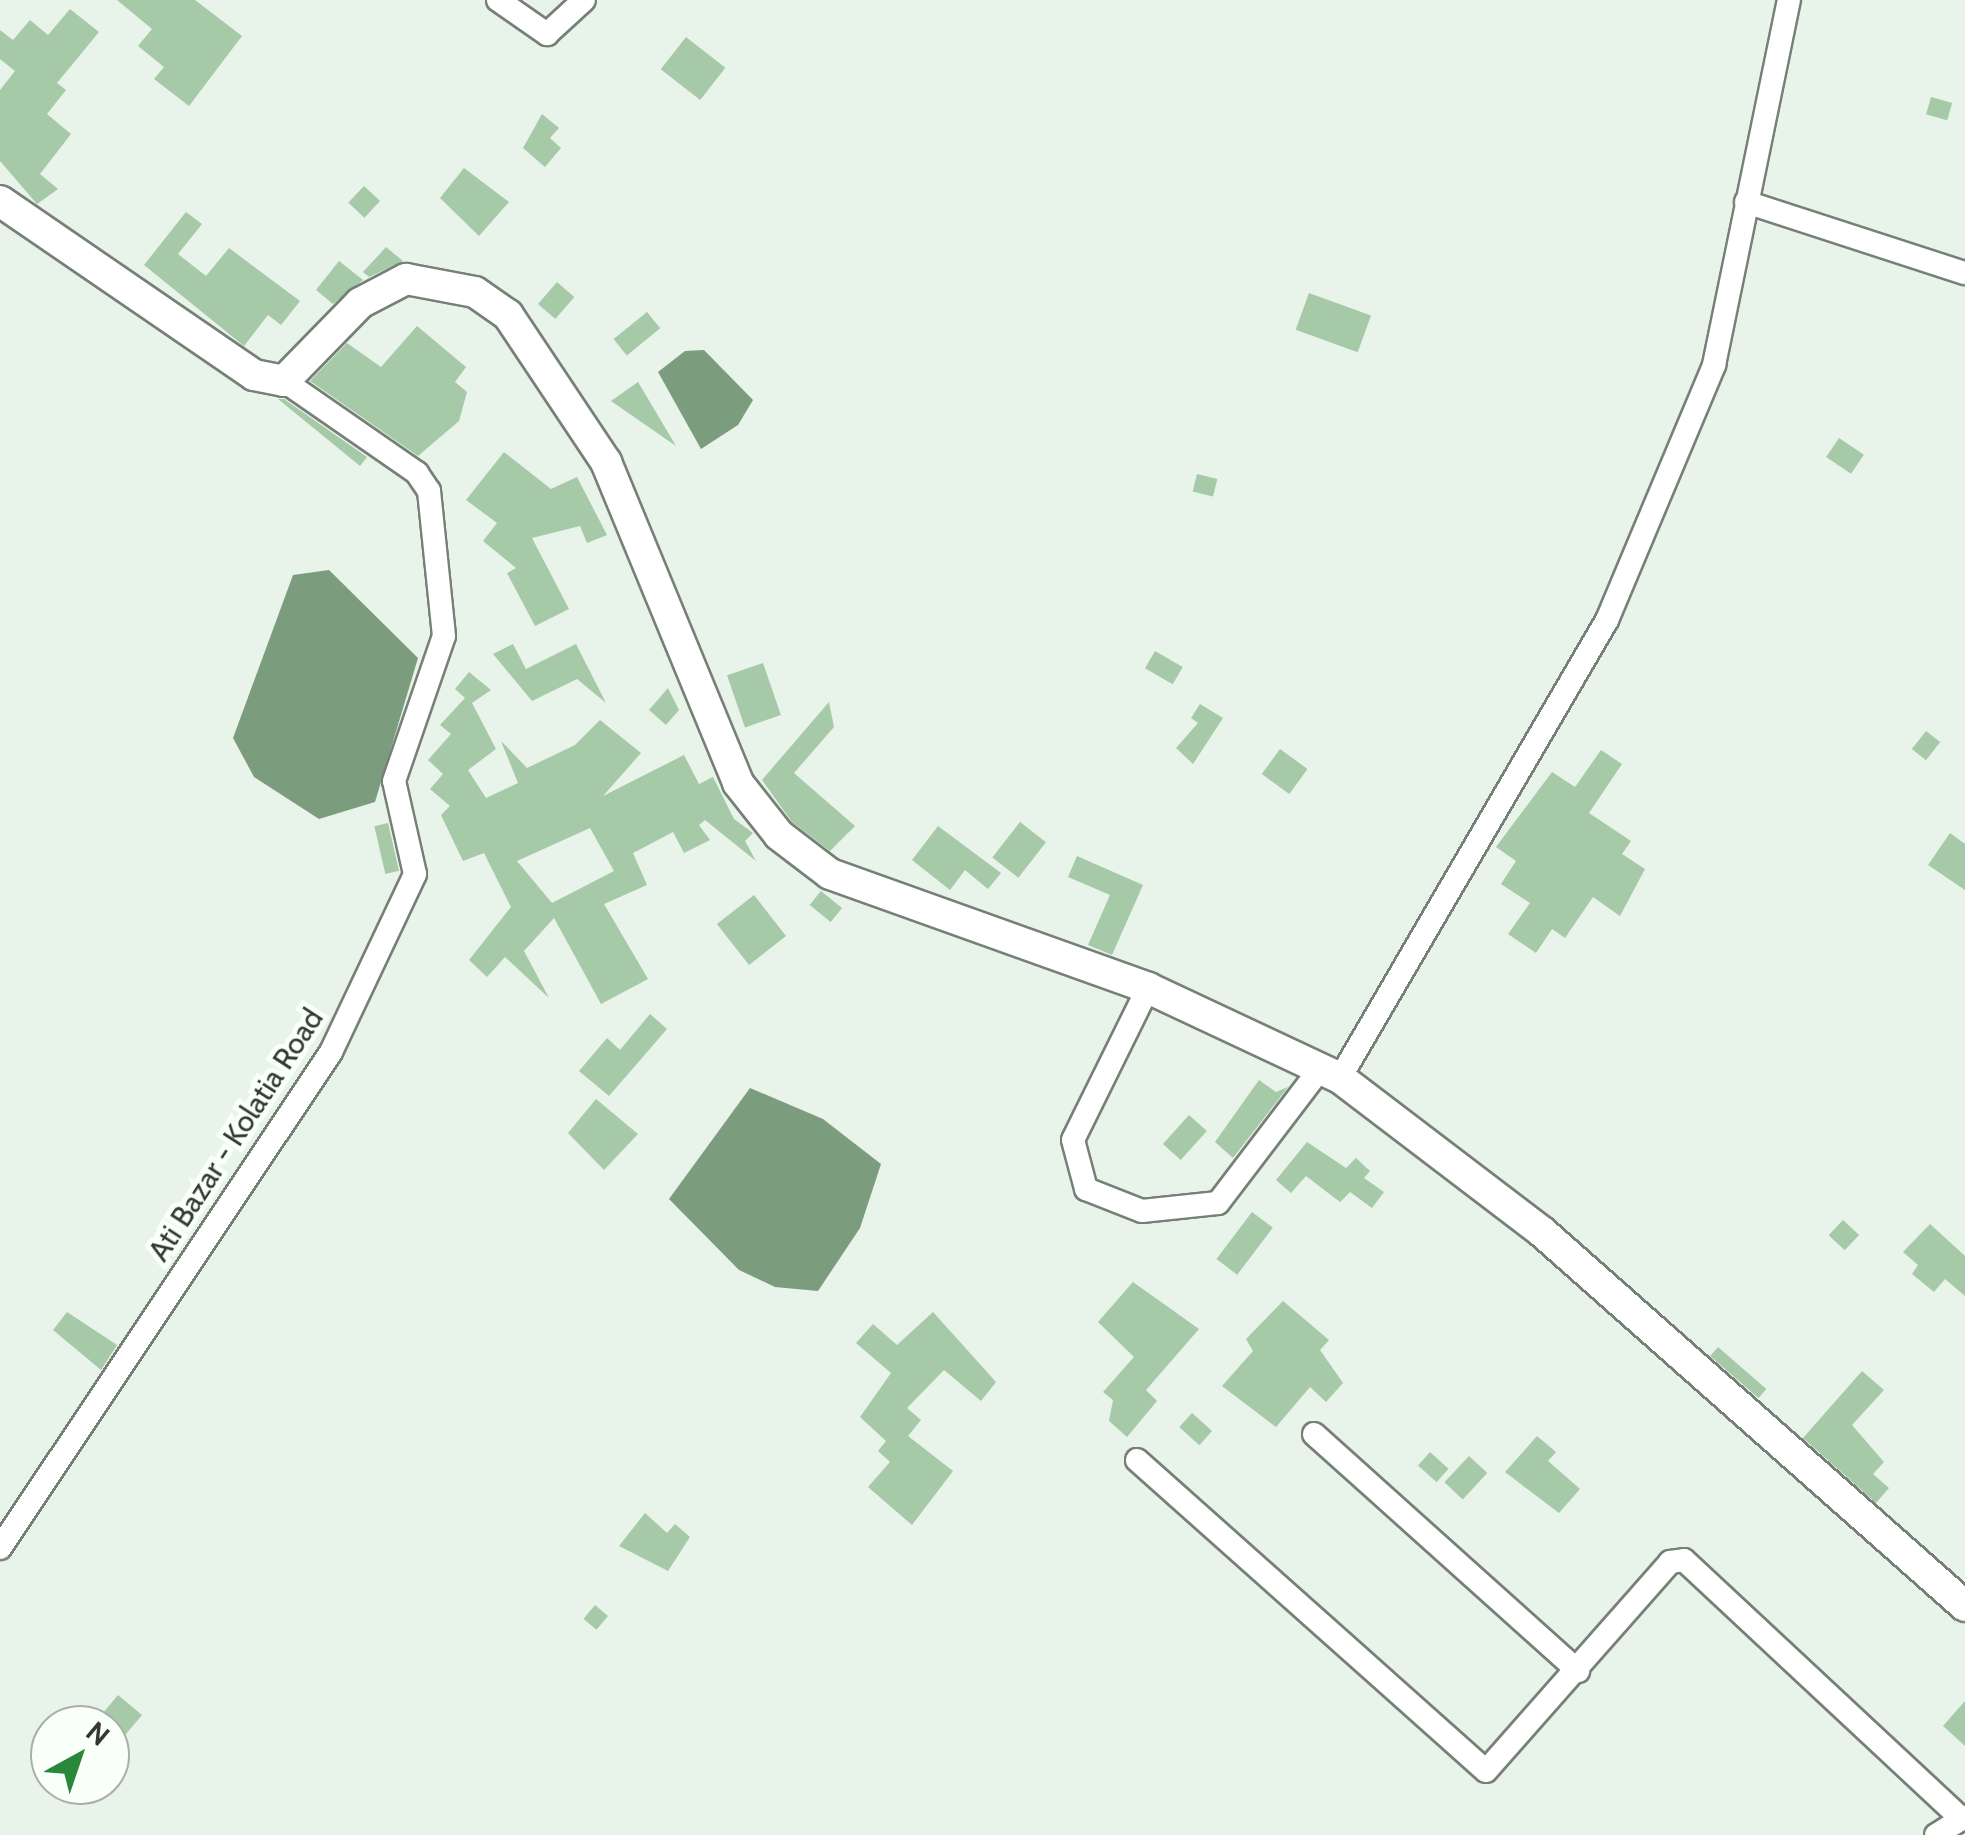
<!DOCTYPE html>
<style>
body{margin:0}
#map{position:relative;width:1965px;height:1835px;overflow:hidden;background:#e8f3e9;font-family:Cabin,sans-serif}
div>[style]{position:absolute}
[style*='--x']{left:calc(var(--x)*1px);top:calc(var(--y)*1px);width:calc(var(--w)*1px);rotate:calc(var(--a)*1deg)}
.water>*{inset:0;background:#7b9d7d}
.building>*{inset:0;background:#a6c9a8;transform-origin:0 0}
.roads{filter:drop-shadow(2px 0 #778077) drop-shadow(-2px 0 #778077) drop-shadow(0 2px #778077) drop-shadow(0 -2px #778077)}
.street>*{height:22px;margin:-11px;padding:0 11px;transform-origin:11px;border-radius:11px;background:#fff}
.secondary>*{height:30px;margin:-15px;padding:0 15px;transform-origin:15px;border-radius:15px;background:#fff}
span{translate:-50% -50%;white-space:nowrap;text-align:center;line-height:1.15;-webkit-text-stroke:10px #f9fff9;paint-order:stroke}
.street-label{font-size:30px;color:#343834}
.north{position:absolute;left:30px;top:1705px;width:100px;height:100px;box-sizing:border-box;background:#f9fff9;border:2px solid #aaafaa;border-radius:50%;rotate:40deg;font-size:28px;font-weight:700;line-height:40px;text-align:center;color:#343834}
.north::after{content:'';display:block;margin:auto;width:35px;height:45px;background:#2a883a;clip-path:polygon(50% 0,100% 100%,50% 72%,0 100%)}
</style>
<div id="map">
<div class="water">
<div style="clip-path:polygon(704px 350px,753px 400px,738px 425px,701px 449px,658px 372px,685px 351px)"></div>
<div style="clip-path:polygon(329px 570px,418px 658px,375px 802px,319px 819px,254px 777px,233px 738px,293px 575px)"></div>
<div style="clip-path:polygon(750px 1088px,823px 1119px,881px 1164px,860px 1228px,818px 1291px,775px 1287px,739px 1270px,669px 1199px)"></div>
</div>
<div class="building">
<div style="clip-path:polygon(117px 0,195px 0,242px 36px,189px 106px,154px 79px,164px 67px,138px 46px,152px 29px)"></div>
<div style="clip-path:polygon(70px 9px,99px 32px,57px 83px,66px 90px,47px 114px,71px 134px,40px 174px,58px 189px,37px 204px,0 161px,0 90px,15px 71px,0 59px,0 30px,13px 40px,30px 20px,48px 35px)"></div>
<div style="left:686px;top:37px;width:50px;height:41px;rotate:38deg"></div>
<div style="left:1931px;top:97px;width:22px;height:18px;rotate:16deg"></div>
<div style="clip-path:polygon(542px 114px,559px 128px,550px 138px,561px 148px,545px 167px,523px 148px)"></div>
<div style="clip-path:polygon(464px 168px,509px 202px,479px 236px,440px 198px)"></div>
<div style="left:364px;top:186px;width:22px;height:23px;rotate:43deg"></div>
<div style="clip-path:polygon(186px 212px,202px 224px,178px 254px,206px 276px,229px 248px,300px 301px,281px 325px,268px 315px,244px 346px,144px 265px)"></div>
<div style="clip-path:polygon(386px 247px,403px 261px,369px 277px,363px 272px)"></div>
<div style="clip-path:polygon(339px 261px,363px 280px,333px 304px,316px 290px)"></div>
<div style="left:557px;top:282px;width:23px;height:29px;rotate:41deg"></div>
<div style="left:1309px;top:293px;width:66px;height:39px;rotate:20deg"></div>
<div style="left:647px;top:312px;width:21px;height:43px;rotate:51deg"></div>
<div style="clip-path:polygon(417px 326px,466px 367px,455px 382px,467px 392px,459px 421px,418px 456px,310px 381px,347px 343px,381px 367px)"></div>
<div style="clip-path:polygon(638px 382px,676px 446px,611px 401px)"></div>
<div style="clip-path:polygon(278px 399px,284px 399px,367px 457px,360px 466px)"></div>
<div style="left:1839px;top:438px;width:30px;height:23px;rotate:34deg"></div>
<div style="clip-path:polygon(504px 452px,551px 489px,577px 477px,607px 535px,587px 543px,580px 526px,532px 538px,569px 609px,535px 626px,507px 573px,516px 568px,483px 541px,497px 523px,466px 500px)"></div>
<div style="left:1197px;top:474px;width:21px;height:18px;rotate:14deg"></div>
<div style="clip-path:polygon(513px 644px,526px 669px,576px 644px,606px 703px,577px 679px,532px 701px,493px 654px)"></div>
<div style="left:1155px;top:651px;width:32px;height:20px;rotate:30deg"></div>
<div style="left:763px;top:663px;width:55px;height:38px;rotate:71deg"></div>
<div style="clip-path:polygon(evenodd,469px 672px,491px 690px,472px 703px,496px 749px,468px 770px,486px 798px,518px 783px,501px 741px,527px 768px,575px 745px,600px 720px,641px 753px,603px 796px,684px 755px,699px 784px,713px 777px,734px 819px,753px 833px,745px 841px,756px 861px,705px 820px,699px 825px,710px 840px,684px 853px,673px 832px,633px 853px,647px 885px,604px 904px,648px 979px,601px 1004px,554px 918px,524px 951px,549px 998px,505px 957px,487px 977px,469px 960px,511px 907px,484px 853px,463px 861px,441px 815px,450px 806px,430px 789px,443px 774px,428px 760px,451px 734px,440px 725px,465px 698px,455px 689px,469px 672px,590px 828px,614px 871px,552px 903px,517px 861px,590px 828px)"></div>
<div style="clip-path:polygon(668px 688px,679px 710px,666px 725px,649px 710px)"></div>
<div style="clip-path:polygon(829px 702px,834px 727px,794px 773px,855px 826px,830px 851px,792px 822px,762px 780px)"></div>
<div style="clip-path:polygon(1200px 704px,1223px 718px,1193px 764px,1176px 748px,1198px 723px,1191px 718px)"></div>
<div style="left:1926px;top:731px;width:18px;height:23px;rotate:38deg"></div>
<div style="left:1280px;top:749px;width:34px;height:31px;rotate:36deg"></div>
<div style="clip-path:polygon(1601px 750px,1622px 764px,1589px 813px,1631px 841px,1622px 854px,1645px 869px,1620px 916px,1593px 897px,1565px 938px,1552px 929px,1536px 953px,1508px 934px,1530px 903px,1501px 884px,1516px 861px,1496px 847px,1552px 772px,1575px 787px)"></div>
<div style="left:1020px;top:822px;width:33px;height:45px;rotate:38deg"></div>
<div style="left:388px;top:823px;width:49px;height:14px;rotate:77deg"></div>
<div style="clip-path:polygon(938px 826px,1001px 873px,988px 889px,965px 870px,950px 890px,912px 860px)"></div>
<div style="clip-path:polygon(1950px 833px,1965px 844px,1965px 890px,1928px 865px)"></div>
<div style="clip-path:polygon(1077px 856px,1143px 885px,1112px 955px,1088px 945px,1110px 895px,1068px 877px)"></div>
<div style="left:821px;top:891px;width:27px;height:18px;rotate:39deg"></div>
<div style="left:754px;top:895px;width:52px;height:47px;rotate:52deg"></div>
<div style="clip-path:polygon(650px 1014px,667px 1029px,609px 1096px,579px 1071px,607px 1038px,620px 1050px)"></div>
<div style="clip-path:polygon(1259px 1080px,1276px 1092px,1288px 1087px,1233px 1158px,1215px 1142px)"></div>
<div style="clip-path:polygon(596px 1099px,638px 1134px,604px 1170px,568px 1133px)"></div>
<div style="left:1189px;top:1115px;width:24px;height:39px;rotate:42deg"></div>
<div style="clip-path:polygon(1307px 1142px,1346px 1168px,1356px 1158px,1370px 1171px,1364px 1178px,1384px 1192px,1372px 1208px,1350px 1192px,1340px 1202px,1306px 1176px,1291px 1193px,1276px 1180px)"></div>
<div style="left:1252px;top:1212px;width:26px;height:59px;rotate:37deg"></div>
<div style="left:1843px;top:1220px;width:22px;height:21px;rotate:43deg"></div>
<div style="clip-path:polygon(1930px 1224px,1965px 1256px,1965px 1296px,1945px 1279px,1934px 1292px,1912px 1274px,1918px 1265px,1903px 1252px)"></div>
<div style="clip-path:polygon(1133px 1282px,1199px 1329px,1146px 1390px,1157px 1401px,1127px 1437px,1109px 1421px,1113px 1400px,1103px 1392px,1134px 1357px,1098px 1322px)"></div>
<div style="clip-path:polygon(1283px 1301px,1329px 1340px,1320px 1350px,1343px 1383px,1326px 1402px,1310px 1387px,1276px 1427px,1222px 1386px,1253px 1351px,1246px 1339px)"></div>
<div style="clip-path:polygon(67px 1312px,117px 1345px,101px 1370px,53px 1330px)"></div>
<div style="clip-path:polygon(933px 1312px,996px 1382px,981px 1401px,944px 1370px,907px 1408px,921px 1420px,908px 1436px,953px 1471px,912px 1525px,868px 1487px,890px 1462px,878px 1451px,886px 1441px,860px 1417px,891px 1373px,856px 1343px,873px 1324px,897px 1345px)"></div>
<div style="left:1718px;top:1347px;width:64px;height:12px;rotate:41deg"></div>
<div style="clip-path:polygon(1862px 1371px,1884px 1390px,1852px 1425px,1884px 1462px,1873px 1474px,1889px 1488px,1876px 1503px,1803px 1438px)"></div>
<div style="left:1192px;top:1413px;width:27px;height:19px;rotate:42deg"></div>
<div style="clip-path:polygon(1537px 1436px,1556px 1452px,1548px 1461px,1580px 1489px,1559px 1513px,1505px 1472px)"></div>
<div style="left:1430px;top:1452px;width:25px;height:18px;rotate:42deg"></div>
<div style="left:1469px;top:1456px;width:25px;height:36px;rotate:43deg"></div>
<div style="clip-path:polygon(645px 1513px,667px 1533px,675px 1524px,690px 1537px,668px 1571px,619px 1546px)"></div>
<div style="left:595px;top:1605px;width:17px;height:18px;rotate:40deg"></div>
<div style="clip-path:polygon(118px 1695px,142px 1715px,110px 1753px,110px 1725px,93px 1725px)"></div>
<div style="clip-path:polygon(1965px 1701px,1965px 1746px,1943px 1726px)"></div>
</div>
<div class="roads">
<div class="street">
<div style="--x:498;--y:0;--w:60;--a:34.8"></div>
<div style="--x:547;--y:34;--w:50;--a:-42.6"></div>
<div style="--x:1746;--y:202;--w:230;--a:18"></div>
<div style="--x:1148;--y:988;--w:169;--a:116.3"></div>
<div style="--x:1073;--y:1140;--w:51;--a:75.1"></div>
<div style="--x:1086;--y:1189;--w:60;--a:21.4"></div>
<div style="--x:1142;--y:1211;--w:76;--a:-6"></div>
<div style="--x:1218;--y:1203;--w:170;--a:-52.7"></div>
<div style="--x:1340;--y:1078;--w:530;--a:-59.76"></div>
<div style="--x:1607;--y:620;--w:277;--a:-67.2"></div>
<div style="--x:1714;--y:365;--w:373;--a:-78.4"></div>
<div style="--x:1314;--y:1434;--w:355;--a:41.9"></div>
<div style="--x:1137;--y:1460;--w:467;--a:41.7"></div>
<div style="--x:1486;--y:1771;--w:278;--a:-48.6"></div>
<div style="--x:1670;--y:1562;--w:14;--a:-8"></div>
<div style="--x:1684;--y:1560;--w:380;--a:43"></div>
<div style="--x:0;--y:1548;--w:596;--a:-56.28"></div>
<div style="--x:331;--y:1052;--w:197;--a:-64.7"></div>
<div style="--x:415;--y:874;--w:95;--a:-102.7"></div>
<div style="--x:394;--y:781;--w:153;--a:-71"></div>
<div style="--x:444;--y:636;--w:146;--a:-95.9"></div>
<div style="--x:429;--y:491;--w:22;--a:-124"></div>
<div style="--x:417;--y:473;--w:162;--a:-145.3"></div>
<div style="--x:1936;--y:1835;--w:34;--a:-32"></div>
</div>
<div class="secondary">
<div style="--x:0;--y:201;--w:308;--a:34.4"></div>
<div style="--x:254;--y:375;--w:31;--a:11"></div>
<div style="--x:284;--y:381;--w:109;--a:-45.7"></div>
<div style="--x:360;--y:303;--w:52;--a:-27.6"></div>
<div style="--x:406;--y:279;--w:70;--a:10.7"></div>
<div style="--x:475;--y:292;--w:40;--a:34.9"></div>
<div style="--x:508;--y:315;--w:177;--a:56.3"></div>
<div style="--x:606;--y:462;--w:347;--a:67.6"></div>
<div style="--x:738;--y:783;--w:66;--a:51.7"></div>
<div style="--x:779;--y:835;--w:64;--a:37.4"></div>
<div style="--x:830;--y:874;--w:338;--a:19.7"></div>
<div style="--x:1148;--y:988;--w:212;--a:25.1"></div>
<div style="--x:1340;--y:1078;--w:253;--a:37.3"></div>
<div style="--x:1541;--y:1231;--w:566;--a:41.49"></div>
</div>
</div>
<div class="street-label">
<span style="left:236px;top:1135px;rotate:-57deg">Ati Bazar - Kolatia Road</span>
</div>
<div class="north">N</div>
</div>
